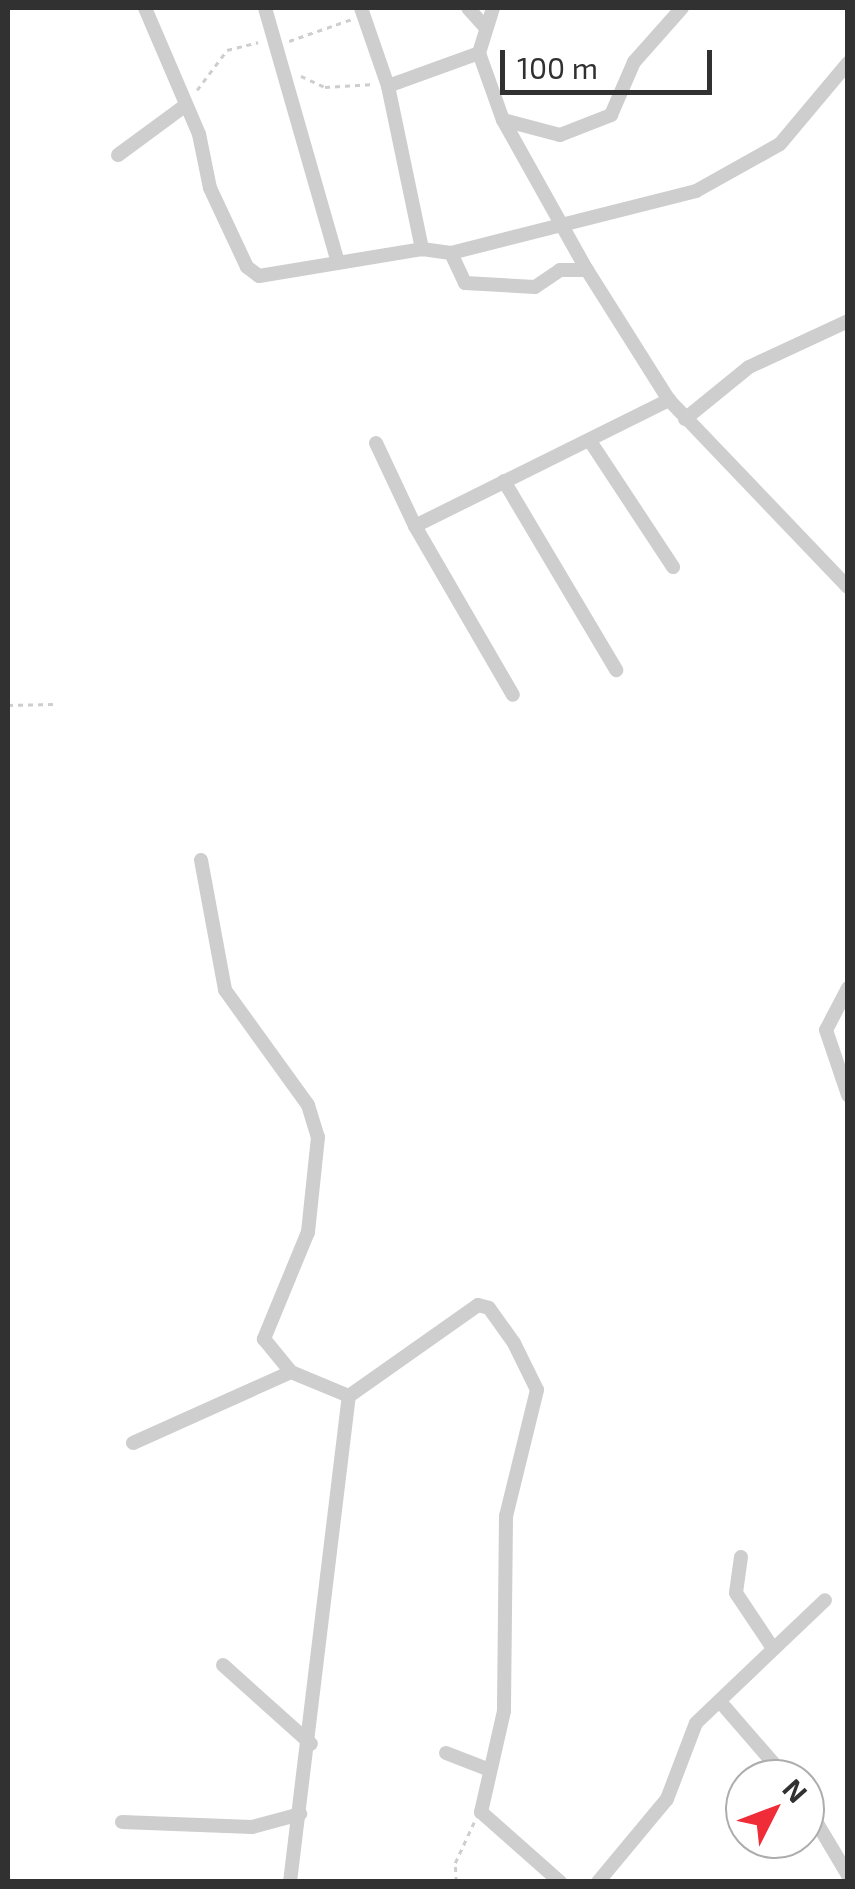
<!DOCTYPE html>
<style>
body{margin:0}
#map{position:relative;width:855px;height:1889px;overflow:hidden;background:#fff;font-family:"Exo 2",sans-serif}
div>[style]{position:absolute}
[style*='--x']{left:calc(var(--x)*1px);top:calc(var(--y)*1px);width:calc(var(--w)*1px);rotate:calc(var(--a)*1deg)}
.path>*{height:2.5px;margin-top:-1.25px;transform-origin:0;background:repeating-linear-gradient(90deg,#cecece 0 5px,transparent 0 10px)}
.street>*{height:14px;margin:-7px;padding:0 7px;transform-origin:7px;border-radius:7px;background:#cecece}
span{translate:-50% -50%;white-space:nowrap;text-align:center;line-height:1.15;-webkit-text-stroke:10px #fff;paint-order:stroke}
.frame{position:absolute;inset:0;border:10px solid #313131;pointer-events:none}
.north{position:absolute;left:725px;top:1759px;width:100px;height:100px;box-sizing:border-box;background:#fff;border:2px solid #adadad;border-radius:50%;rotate:48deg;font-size:28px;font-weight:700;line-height:40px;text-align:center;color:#313131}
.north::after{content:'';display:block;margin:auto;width:35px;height:45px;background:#ef2c37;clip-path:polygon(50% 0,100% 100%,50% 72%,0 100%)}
.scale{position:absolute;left:500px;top:50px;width:212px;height:45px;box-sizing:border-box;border:5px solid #313131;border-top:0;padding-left:12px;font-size:30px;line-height:35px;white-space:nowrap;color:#313131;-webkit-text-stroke:8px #fff;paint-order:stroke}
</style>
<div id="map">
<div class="path">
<div style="--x:289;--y:41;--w:67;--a:-19.2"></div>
<div style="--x:301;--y:76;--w:26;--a:25"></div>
<div style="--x:325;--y:87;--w:49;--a:-3.5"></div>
<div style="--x:197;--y:90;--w:50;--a:-53.1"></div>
<div style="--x:227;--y:50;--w:32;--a:-14"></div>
<div style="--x:8;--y:705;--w:45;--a:-1.3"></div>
<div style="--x:456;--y:1882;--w:19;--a:-93"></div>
<div style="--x:455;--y:1863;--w:45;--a:-65.1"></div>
</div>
<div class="street">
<div style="--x:145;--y:8;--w:137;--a:66.8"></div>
<div style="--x:199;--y:134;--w:55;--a:78.5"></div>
<div style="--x:210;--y:188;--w:87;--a:64.9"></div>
<div style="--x:247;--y:267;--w:15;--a:37"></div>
<div style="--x:259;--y:276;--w:165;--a:-9.4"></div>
<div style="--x:422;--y:249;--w:29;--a:8"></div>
<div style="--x:451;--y:253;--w:253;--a:-14.2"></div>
<div style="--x:696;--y:191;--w:96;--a:-29.2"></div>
<div style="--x:780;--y:144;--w:106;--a:-50"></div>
<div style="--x:265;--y:8;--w:264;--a:74"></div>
<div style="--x:361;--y:8;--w:83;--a:70.9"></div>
<div style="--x:388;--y:86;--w:97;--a:-19.9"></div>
<div style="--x:468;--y:8;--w:25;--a:48"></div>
<div style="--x:493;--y:8;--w:47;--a:107.3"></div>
<div style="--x:479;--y:53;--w:71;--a:70.3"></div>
<div style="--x:503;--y:120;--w:172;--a:60.8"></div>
<div style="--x:587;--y:270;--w:154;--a:57.8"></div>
<div style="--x:669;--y:400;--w:259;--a:46.3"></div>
<div style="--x:388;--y:86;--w:167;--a:78.2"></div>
<div style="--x:503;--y:120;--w:59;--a:14.7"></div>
<div style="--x:560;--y:135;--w:55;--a:-21.4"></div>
<div style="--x:611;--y:115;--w:58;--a:-66.5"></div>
<div style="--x:634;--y:62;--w:72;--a:-48.4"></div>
<div style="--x:118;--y:155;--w:79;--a:-36.3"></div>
<div style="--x:451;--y:253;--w:33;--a:65"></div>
<div style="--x:465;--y:283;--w:70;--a:3.3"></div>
<div style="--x:535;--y:287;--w:30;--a:-34"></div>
<div style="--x:560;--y:270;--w:27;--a:0"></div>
<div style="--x:685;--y:419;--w:82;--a:-39.1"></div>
<div style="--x:749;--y:367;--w:109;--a:-24.9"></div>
<div style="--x:590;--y:441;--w:151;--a:56.6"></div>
<div style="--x:376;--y:443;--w:92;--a:64.8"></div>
<div style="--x:415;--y:526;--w:284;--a:-26.4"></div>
<div style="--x:504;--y:481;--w:220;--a:59.3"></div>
<div style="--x:415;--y:526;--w:195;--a:59.9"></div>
<div style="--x:201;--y:860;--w:132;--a:79.5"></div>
<div style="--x:225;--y:990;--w:142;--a:54.2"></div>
<div style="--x:308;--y:1105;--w:34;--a:73"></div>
<div style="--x:318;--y:1137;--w:96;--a:96"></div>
<div style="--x:308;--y:1232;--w:116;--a:112.4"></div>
<div style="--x:264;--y:1339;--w:43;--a:50.7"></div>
<div style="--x:291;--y:1372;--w:63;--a:22.5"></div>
<div style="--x:848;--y:988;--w:47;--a:117.6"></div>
<div style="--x:826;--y:1030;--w:69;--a:71.3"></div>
<div style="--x:133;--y:1443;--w:173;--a:-24.2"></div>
<div style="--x:741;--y:1557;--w:36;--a:98"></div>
<div style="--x:736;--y:1593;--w:65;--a:56.3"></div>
<div style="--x:223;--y:1665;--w:118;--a:41.9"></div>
<div style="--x:723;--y:1705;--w:98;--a:49.1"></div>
<div style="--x:446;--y:1753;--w:47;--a:21.1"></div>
<div style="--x:805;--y:1803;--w:84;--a:59.2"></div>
<div style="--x:122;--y:1822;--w:130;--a:2.2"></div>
<div style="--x:252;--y:1827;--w:50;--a:-15.2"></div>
<div style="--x:290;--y:1882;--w:490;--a:-83.1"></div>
<div style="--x:349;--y:1396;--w:158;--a:-35.2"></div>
<div style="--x:478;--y:1305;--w:11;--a:15"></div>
<div style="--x:489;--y:1308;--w:43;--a:54.5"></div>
<div style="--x:514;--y:1343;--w:52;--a:63.9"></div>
<div style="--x:537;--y:1390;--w:130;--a:103.8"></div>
<div style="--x:506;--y:1516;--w:195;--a:90.6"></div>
<div style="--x:504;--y:1711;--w:104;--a:102.8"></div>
<div style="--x:481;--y:1812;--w:106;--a:41.5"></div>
<div style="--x:598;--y:1882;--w:108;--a:-50.3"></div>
<div style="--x:667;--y:1799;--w:81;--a:-69.1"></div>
<div style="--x:696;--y:1723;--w:178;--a:-43.6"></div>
</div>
<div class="frame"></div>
<div class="north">N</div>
<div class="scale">100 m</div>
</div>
